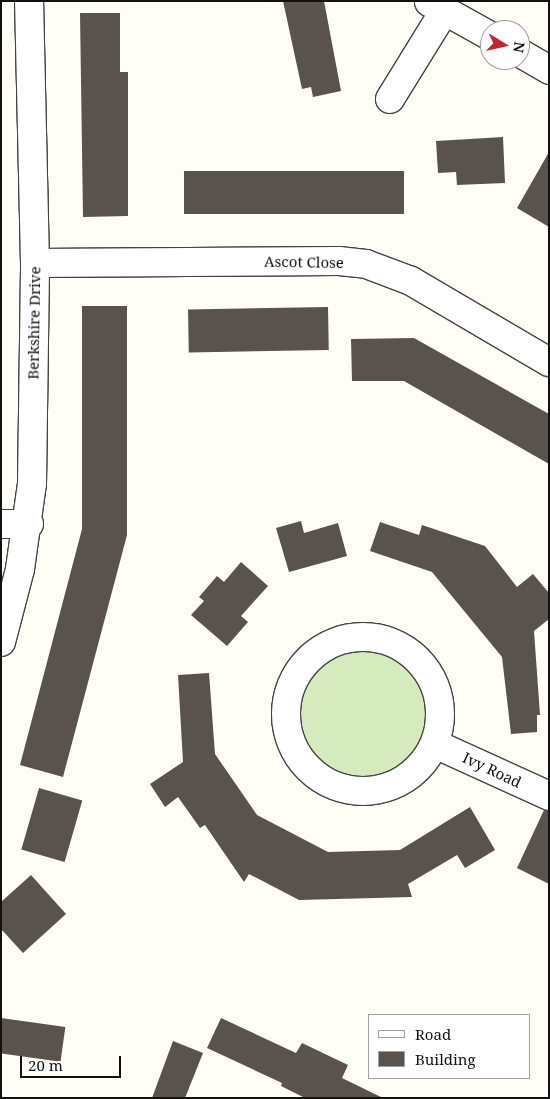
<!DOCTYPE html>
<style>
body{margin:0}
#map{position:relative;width:550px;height:1099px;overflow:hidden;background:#fffdf5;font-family:"Noto Serif",serif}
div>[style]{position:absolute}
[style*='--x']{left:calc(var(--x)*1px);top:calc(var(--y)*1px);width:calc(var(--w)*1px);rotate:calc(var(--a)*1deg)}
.green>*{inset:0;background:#d5ebbd}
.round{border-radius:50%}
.building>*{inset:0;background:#5a524d;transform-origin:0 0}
.roads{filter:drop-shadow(1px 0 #444) drop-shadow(-1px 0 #444) drop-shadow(0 1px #444) drop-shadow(0 -1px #444)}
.street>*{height:28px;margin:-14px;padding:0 14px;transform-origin:14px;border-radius:14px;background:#fff}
.street>.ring{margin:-14px;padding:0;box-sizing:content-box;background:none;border:28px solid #fff;border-radius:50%}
span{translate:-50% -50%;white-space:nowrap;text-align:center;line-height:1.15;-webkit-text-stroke:5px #fff;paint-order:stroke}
.street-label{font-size:15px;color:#111}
.frame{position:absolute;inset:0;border:2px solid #111;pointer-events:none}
.legend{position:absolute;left:368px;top:1014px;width:162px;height:65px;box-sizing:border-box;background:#fff;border:1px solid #a0a0a0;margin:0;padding:6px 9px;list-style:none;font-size:15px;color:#111}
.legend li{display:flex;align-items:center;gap:10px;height:25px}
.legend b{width:25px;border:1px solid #a0a0a0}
.north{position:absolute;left:480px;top:20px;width:50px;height:50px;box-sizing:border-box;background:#fff;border:1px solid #a0a0a0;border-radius:50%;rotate:99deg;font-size:14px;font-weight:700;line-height:20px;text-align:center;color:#111}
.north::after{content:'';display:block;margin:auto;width:18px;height:22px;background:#c4262e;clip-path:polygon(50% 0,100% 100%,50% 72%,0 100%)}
.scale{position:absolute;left:20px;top:1056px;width:101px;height:22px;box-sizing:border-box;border:2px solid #111;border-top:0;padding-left:6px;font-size:15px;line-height:18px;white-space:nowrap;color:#111;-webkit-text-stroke:4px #fff;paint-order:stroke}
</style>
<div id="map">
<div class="green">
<div class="round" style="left:301px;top:650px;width:126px;height:126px"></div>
</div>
<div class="building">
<div style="clip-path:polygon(283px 1px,324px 1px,341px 91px,313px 97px,311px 87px,302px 89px)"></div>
<div style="clip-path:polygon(80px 13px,120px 13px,120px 72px,128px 72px,128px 216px,83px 217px)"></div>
<div style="clip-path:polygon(503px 137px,505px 183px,457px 185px,456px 172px,438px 173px,436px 141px)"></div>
<div style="clip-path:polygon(549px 152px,549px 227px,517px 208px)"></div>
<div style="left:184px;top:171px;width:220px;height:43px"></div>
<div style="clip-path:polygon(82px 306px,127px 306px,127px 535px,63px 777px,20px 765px,82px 529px)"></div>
<div style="left:328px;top:307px;width:43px;height:140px;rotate:89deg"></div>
<div style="clip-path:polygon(414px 338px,549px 414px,549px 464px,404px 381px,352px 381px,351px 339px)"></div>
<div style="clip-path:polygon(301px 521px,304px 533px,338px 523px,347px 556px,289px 572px,276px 528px)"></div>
<div style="clip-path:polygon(380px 522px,419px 535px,422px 525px,485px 546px,517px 587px,533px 574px,549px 593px,549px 619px,534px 631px,540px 715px,537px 715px,537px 732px,511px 734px,502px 657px,432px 572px,370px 551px)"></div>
<div style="clip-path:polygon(241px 562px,268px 586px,241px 616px,248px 622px,227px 646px,191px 615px,204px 601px,199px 597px,217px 576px,224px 582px)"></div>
<div style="clip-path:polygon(209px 673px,215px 754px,257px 815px,328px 852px,400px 850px,470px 807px,495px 850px,465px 868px,457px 855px,408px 884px,412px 897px,299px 900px,249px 874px,244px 882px,205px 825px,200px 828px,178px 797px,165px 807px,150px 784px,183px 762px,178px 675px)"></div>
<div style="left:39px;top:788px;width:45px;height:64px;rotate:16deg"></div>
<div style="clip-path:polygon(544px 810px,549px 811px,549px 884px,517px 868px)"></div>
<div style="clip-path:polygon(31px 875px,66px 914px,23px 953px,1px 929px,1px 902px)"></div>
<div style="left:1px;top:1018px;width:65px;height:35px;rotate:8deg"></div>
<div style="clip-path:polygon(221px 1018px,296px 1053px,302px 1043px,348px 1065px,342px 1078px,383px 1098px,305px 1098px,281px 1086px,282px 1083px,207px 1048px)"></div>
<div style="clip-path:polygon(173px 1041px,203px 1053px,185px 1098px,152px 1098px)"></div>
</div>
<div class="roads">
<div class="street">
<div style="--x:429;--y:2;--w:70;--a:29.1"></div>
<div style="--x:520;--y:53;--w:34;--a:30"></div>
<div style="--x:390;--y:99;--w:105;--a:-58.3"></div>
<div style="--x:35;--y:263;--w:304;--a:-0.4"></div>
<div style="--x:339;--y:261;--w:27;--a:6"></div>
<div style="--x:366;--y:264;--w:48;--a:20.7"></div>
<div style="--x:411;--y:281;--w:160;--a:30.4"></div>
<div style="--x:1;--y:524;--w:28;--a:0"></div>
<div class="ring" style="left:286px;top:637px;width:126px;height:126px"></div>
<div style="--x:1;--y:642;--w:75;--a:-75.4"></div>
<div style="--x:20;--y:569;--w:86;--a:-82"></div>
<div style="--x:32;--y:484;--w:221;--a:-89.2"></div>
<div style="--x:35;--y:263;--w:262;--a:-91.3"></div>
<div style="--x:435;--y:744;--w:125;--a:24.5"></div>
</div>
</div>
<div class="street-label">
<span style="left:304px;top:262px;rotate:1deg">Ascot Close</span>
<span style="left:34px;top:323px;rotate:-89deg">Berkshire Drive</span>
<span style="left:492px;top:770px;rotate:25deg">Ivy Road</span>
</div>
<div class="frame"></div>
<ul class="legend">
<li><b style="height:6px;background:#fff"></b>Road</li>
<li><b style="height:14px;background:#5a524d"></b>Building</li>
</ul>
<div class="north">N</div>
<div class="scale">20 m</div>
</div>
